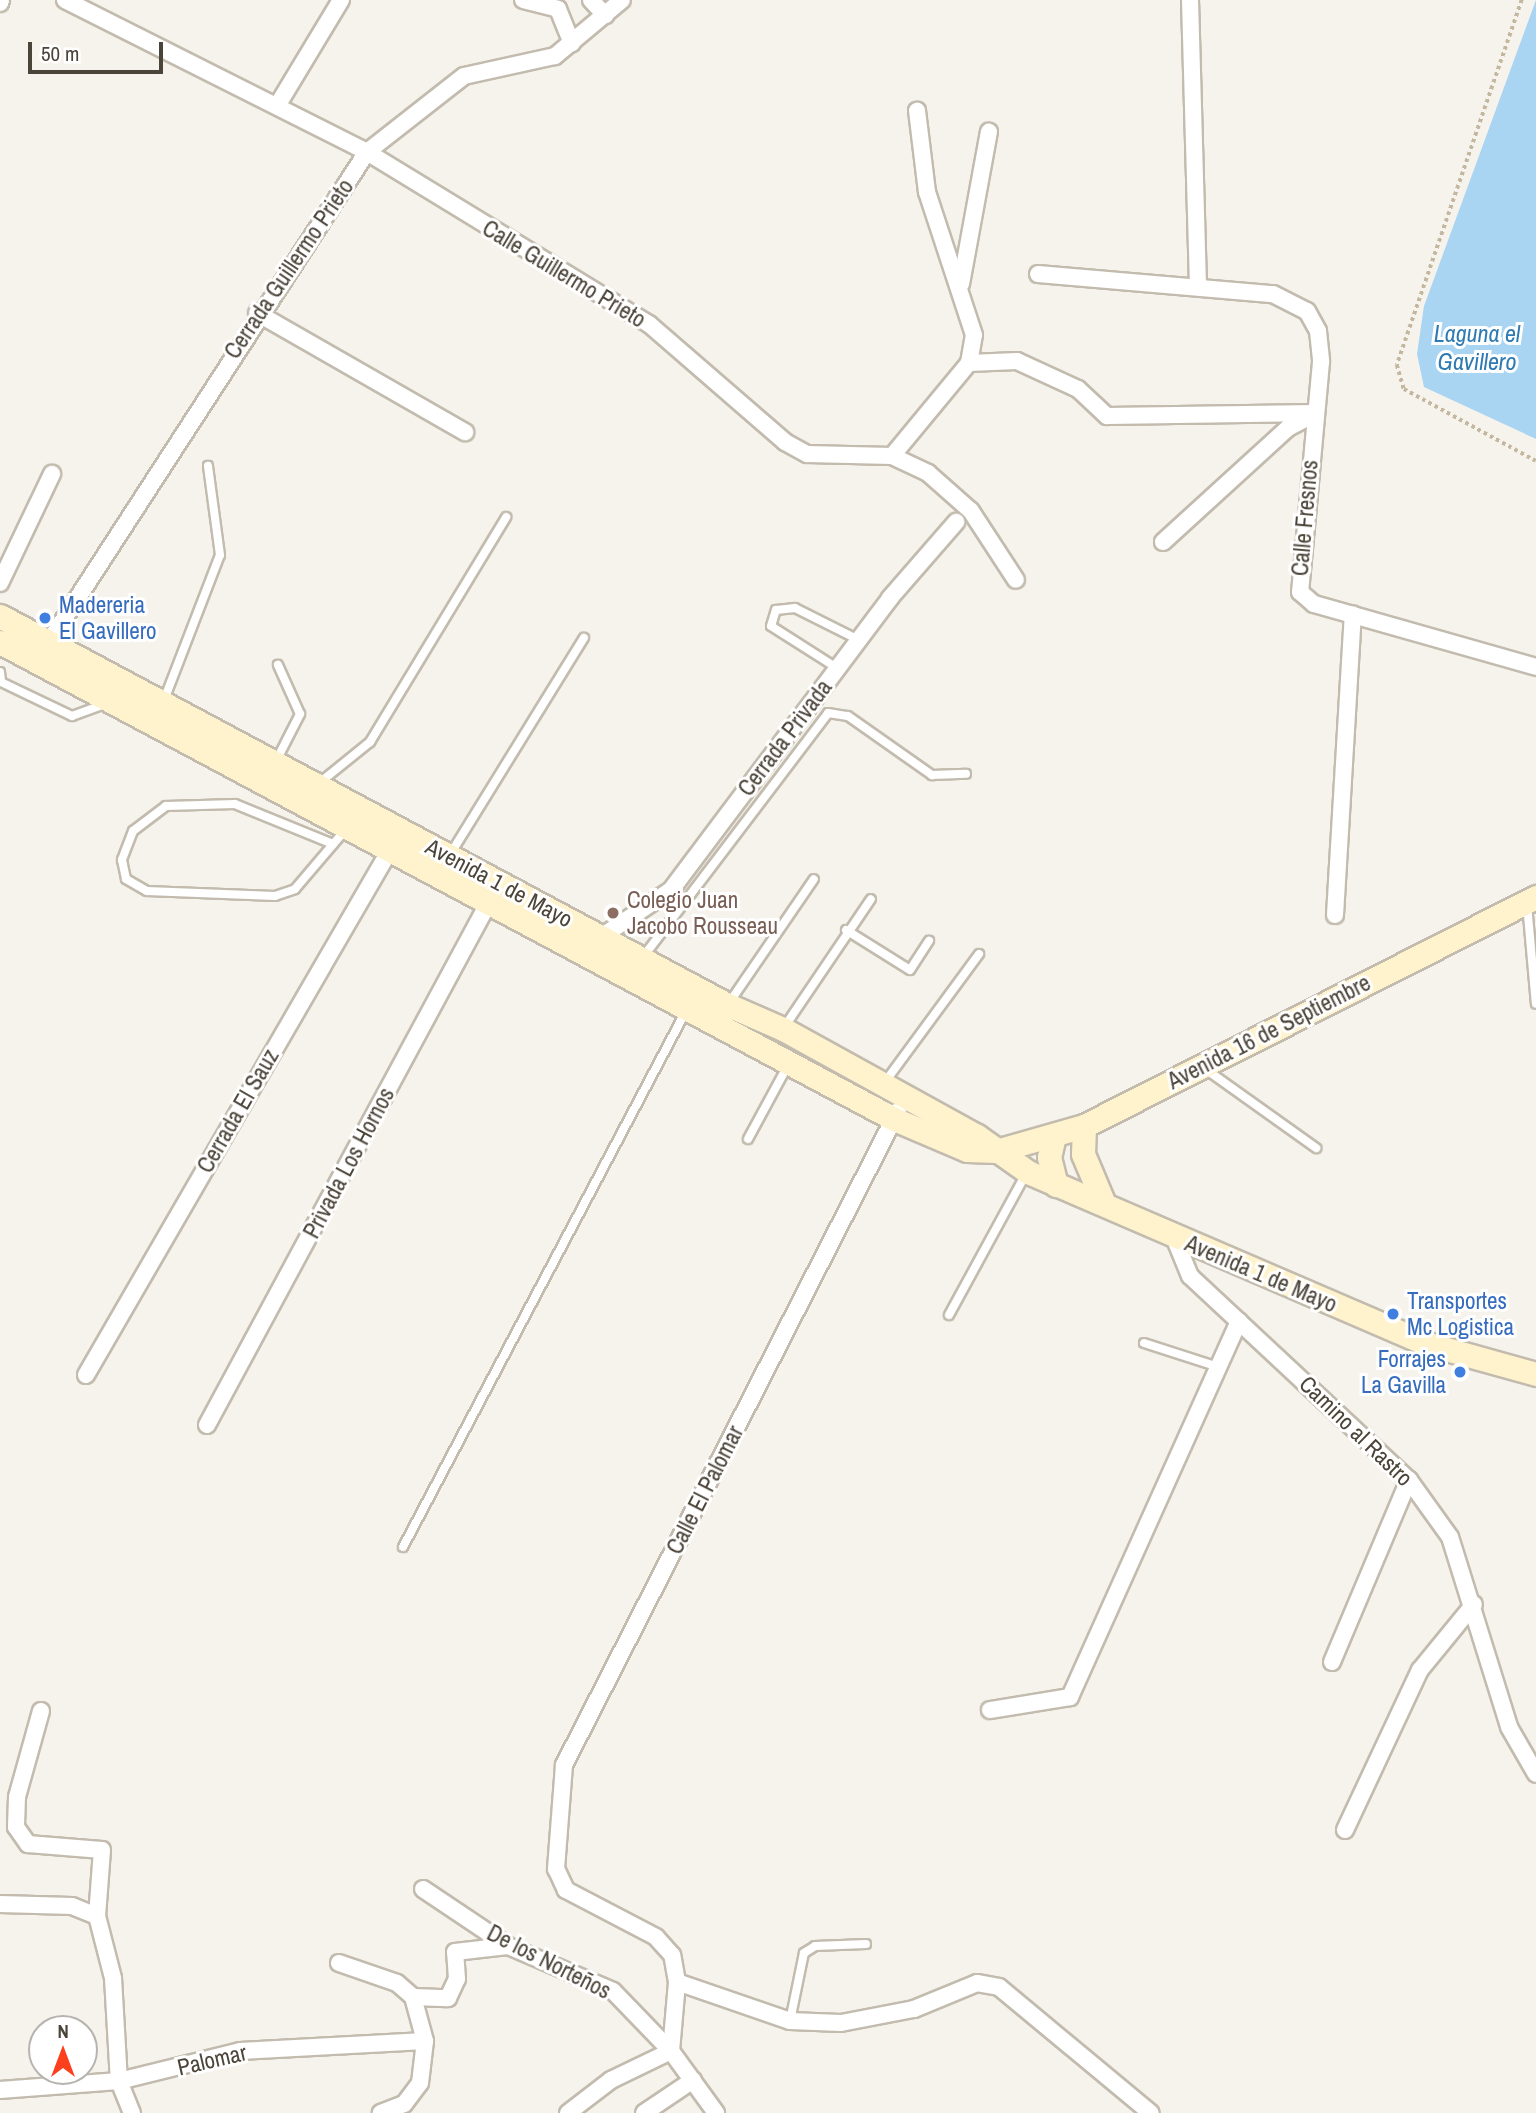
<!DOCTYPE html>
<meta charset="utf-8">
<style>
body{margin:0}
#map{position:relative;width:1536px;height:2113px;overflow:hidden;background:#f6f3ec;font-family:"Archivo Narrow",sans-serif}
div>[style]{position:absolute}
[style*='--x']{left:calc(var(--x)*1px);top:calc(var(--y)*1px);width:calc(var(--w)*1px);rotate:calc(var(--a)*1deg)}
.water>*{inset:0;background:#a9d4f2}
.path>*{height:3.5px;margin-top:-1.75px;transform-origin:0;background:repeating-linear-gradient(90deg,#c4b79f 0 3.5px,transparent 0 7px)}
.roads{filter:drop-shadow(2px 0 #c2bbae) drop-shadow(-2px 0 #c2bbae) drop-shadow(0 2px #c2bbae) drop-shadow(0 -2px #c2bbae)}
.service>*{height:8px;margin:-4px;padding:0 4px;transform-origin:4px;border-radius:4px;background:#fff}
.minor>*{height:16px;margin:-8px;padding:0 8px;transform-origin:8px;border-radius:8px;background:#fff}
.secondary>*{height:23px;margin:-11.5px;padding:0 11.5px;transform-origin:11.5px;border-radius:11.5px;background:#fff3cd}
.dots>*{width:19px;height:19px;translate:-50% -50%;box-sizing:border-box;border:4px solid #fff;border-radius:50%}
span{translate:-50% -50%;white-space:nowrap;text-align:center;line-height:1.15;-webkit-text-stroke:6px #fff;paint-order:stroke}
.street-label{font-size:23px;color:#4b4439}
.shop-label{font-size:23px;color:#366cbe}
.left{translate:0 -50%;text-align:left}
.right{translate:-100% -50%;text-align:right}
.education-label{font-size:23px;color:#785e54}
.water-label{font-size:24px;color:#2e7ab2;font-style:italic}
.north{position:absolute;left:28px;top:2015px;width:70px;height:70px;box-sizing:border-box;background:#fff;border:2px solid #b7b4b0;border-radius:50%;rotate:0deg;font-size:19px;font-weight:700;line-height:28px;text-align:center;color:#4b4439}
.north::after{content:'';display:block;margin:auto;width:24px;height:32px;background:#fc3f1d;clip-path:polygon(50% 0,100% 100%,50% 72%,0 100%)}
.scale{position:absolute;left:28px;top:42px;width:135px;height:32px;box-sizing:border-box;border:4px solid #4b4439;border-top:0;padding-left:9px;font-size:21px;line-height:24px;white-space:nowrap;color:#4b4439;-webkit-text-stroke:5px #fff;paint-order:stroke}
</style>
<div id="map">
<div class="water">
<div style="clip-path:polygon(1536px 0,1536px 439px,1424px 387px,1417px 354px,1424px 306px)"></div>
</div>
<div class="path">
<div style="--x:1522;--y:0;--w:386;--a:108.9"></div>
<div style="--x:1397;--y:365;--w:25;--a:74"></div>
<div style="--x:1404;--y:389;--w:150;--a:28.6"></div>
</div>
<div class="roads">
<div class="service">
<div style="--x:837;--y:668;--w:78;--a:-147.5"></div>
<div style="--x:771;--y:626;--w:17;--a:-73"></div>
<div style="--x:776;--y:610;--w:19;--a:-6"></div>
<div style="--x:795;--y:608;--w:72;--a:26.6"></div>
<div style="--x:0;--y:672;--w:10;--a:84"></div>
<div style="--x:1;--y:682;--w:79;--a:25.6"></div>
<div style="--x:72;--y:716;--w:35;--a:-20"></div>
<div style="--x:164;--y:700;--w:155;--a:-68.9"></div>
<div style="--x:220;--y:555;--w:90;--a:-97.7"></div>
<div style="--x:276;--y:761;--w:53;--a:-62.9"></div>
<div style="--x:300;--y:714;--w:54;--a:-114.2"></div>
<div style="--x:318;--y:784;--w:67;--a:-38.9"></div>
<div style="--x:370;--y:742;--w:263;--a:-58.8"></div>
<div style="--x:333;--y:844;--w:106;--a:-157.8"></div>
<div style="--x:235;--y:804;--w:69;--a:178.3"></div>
<div style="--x:166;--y:806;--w:41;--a:142.9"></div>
<div style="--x:133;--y:831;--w:31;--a:111"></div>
<div style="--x:122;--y:860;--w:19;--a:78"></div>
<div style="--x:126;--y:879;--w:24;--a:30"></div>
<div style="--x:147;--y:891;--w:128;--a:2.2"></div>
<div style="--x:275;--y:896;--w:21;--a:-19"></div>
<div style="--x:295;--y:889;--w:79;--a:-49.6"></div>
<div style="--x:451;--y:853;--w:253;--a:-58.3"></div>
<div style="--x:1527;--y:904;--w:100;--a:84.9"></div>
<div style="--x:846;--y:930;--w:75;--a:32"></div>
<div style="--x:910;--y:970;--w:35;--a:-57"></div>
<div style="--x:643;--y:957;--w:306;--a:-52.8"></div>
<div style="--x:828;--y:713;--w:20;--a:9"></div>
<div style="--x:848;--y:716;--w:103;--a:35.1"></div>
<div style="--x:932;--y:775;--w:34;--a:-2"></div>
<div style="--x:729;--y:1003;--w:150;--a:-55.6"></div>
<div style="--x:785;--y:1026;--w:153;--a:-55.9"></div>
<div style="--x:1204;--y:1068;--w:138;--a:35.5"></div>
<div style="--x:885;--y:1082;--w:159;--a:-53.7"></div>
<div style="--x:748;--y:1139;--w:84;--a:-61.6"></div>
<div style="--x:949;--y:1315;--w:161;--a:-61.4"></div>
<div style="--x:1144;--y:1343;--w:75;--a:17.9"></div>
<div style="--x:403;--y:1547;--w:606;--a:-62.17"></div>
<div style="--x:790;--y:2021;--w:69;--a:-78.4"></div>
<div style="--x:804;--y:1953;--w:13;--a:-32"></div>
<div style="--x:815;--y:1946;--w:51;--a:-2.2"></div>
</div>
<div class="minor">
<div style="--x:65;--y:0;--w:338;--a:26.7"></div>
<div style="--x:367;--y:152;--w:330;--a:31.4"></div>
<div style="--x:649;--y:324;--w:180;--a:40.9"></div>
<div style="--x:785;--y:442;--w:25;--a:29"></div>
<div style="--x:807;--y:454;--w:85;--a:1.3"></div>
<div style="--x:892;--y:456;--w:40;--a:25"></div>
<div style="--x:928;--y:473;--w:57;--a:41.5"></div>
<div style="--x:971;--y:511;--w:82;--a:56.9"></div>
<div style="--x:523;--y:0;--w:36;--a:14"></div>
<div style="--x:558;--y:9;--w:37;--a:68"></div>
<div style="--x:591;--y:0;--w:21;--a:47"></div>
<div style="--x:1190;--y:0;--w:284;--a:88.4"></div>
<div style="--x:0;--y:3;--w:3;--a:-72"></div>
<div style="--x:277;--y:106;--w:124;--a:-58.9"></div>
<div style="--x:1038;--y:274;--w:236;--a:4.9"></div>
<div style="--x:1273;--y:294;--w:38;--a:27"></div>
<div style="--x:1307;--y:311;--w:23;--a:61"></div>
<div style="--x:1318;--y:331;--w:31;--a:84"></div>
<div style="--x:1321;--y:362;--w:231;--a:95.2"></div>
<div style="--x:1300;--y:592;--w:18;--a:41"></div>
<div style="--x:1314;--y:604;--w:231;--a:15.8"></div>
<div style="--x:961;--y:284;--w:155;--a:-79.6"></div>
<div style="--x:257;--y:313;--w:240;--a:29.8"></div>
<div style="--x:969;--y:363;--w:48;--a:-2.4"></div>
<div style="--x:1017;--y:361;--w:67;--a:24.7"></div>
<div style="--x:1078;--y:389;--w:40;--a:43"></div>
<div style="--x:1107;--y:416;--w:209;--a:-0.8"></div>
<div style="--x:892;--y:456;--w:121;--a:-50.4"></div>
<div style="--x:969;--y:363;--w:28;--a:-80"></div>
<div style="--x:974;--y:335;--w:151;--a:-108.2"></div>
<div style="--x:927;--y:192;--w:82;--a:-97"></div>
<div style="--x:1163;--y:542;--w:169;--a:-42.4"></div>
<div style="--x:1288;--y:428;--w:27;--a:-28"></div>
<div style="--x:0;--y:583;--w:121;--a:-64.5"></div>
<div style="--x:49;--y:642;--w:584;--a:-57.02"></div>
<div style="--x:367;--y:152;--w:123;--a:-38.1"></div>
<div style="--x:464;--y:76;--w:93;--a:-12.4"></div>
<div style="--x:555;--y:56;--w:87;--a:-39.9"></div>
<div style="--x:1335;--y:915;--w:301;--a:-86.6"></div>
<div style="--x:601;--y:937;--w:84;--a:-33.9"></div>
<div style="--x:671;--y:890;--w:365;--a:-53.1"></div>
<div style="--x:890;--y:598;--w:101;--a:-49"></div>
<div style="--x:1174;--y:1237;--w:42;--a:67.7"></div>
<div style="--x:1190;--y:1276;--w:299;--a:43"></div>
<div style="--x:1409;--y:1480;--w:70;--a:54.3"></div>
<div style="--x:1450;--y:1537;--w:199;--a:72.7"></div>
<div style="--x:1509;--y:1727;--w:54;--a:60.1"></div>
<div style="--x:86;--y:1375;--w:609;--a:-59.94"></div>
<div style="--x:207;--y:1425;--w:596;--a:-61.67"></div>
<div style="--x:1332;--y:1662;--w:198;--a:-67.1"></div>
<div style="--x:990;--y:1710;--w:81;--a:-9.2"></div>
<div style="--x:1070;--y:1697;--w:412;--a:-65.8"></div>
<div style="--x:41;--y:1711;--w:89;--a:105.6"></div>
<div style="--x:17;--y:1797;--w:30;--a:92"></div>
<div style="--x:16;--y:1827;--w:21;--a:55"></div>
<div style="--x:28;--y:1844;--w:74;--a:4.6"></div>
<div style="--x:102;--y:1850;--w:66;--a:94.3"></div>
<div style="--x:1345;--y:1830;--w:177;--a:-64.9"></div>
<div style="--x:1420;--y:1670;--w:85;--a:-50.7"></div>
<div style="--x:423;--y:1889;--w:102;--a:33.8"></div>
<div style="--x:508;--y:1946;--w:114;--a:23.2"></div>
<div style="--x:613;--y:1991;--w:83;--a:46"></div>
<div style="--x:671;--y:2051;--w:77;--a:54"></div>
<div style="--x:0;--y:1904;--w:72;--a:1.6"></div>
<div style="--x:72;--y:1906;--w:27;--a:22"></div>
<div style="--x:97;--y:1916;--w:64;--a:75.5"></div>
<div style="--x:113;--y:1978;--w:103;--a:86.7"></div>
<div style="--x:119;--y:2081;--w:35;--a:68"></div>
<div style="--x:339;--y:1963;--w:61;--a:19"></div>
<div style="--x:397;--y:1983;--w:21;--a:41"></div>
<div style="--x:413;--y:1997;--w:46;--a:74.7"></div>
<div style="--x:425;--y:2041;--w:42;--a:96.8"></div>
<div style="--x:420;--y:2083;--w:26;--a:127"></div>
<div style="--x:404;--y:2104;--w:25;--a:159"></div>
<div style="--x:677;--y:1982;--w:120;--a:19"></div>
<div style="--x:790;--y:2021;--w:51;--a:2.2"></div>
<div style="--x:841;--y:2023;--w:74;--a:-10.9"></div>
<div style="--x:914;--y:2009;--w:68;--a:-22.4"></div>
<div style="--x:977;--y:1983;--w:22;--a:10"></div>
<div style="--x:999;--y:1987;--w:197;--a:39.7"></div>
<div style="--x:413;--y:1997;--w:35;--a:2"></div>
<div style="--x:448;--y:1998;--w:21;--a:-65"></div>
<div style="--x:457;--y:1979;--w:27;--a:-94"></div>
<div style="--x:455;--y:1952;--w:53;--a:-6.5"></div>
<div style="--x:0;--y:2090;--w:119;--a:-4.3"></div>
<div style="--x:119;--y:2081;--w:125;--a:-13.9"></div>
<div style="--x:240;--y:2051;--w:185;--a:-3.1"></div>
<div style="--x:568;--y:2113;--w:54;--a:-37.5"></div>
<div style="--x:611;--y:2080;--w:67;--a:-25.8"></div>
<div style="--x:671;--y:2051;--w:69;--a:-85"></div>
<div style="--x:677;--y:1982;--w:27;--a:-100"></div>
<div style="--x:672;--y:1955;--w:24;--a:-132"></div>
<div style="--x:656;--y:1937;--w:102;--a:-152.4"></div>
<div style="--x:566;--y:1890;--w:23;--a:-115"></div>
<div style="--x:556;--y:1869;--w:104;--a:-85.6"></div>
<div style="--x:564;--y:1765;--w:734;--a:-62.95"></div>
<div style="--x:644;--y:2113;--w:59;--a:-34"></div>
</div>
<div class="secondary">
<div style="--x:0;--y:616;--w:825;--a:28.12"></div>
<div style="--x:728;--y:1005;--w:60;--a:23.6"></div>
<div style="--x:783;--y:1029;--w:222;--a:28.9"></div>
<div style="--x:977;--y:1136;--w:62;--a:35.2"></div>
<div style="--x:1028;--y:1172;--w:435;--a:23.3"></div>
<div style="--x:1428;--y:1344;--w:112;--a:15.5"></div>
<div style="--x:0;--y:642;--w:1013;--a:28.08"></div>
<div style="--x:894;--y:1119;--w:79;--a:23"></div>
<div style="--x:967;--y:1150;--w:29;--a:2"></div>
<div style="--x:996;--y:1151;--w:91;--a:-15.9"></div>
<div style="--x:1084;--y:1126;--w:507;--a:-26.87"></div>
<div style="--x:1084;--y:1126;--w:28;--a:92"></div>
<div style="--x:1083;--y:1154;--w:54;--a:67.2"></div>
<div style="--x:1054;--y:1136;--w:22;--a:103"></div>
<div style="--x:1049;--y:1157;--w:29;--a:76"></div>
</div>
</div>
<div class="dots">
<div style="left:45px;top:618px;background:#3f7fe0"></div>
<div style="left:613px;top:913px;background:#8d6e63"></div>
<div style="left:1393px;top:1314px;background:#3f7fe0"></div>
<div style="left:1460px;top:1372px;background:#3f7fe0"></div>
</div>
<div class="street-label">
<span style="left:289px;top:269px;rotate:-56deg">Cerrada Guillermo Prieto</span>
<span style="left:564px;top:274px;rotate:31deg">Calle Guillermo Prieto</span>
<span style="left:1305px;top:518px;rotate:-85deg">Calle Fresnos</span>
<span style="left:785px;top:738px;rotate:-53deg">Cerrada Privada</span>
<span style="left:499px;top:883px;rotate:28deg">Avenida 1 de Mayo</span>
<span style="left:1269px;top:1032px;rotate:-27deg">Avenida 16 de Septiembre</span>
<span style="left:238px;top:1111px;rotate:-60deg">Cerrada El Sauz</span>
<span style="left:349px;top:1163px;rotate:-62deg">Privada Los Hornos</span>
<span style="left:1261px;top:1274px;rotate:23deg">Avenida 1 de Mayo</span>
<span style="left:1356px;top:1431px;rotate:44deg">Camino al Rastro</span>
<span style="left:705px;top:1490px;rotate:-63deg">Calle El Palomar</span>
<span style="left:549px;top:1962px;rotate:27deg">De los Norteños</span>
<span style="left:212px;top:2060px;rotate:-13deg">Palomar</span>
</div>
<div class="shop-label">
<span class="left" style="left:59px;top:618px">Madereria<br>El Gavillero</span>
<span class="left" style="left:1407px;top:1314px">Transportes<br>Mc Logistica</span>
<span class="right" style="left:1446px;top:1372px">Forrajes<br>La Gavilla</span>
</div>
<div class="education-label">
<span class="left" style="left:627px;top:913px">Colegio Juan<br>Jacobo Rousseau</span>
</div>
<div class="water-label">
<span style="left:1477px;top:348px">Laguna el<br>Gavillero</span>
</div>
<div class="north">N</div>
<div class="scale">50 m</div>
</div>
